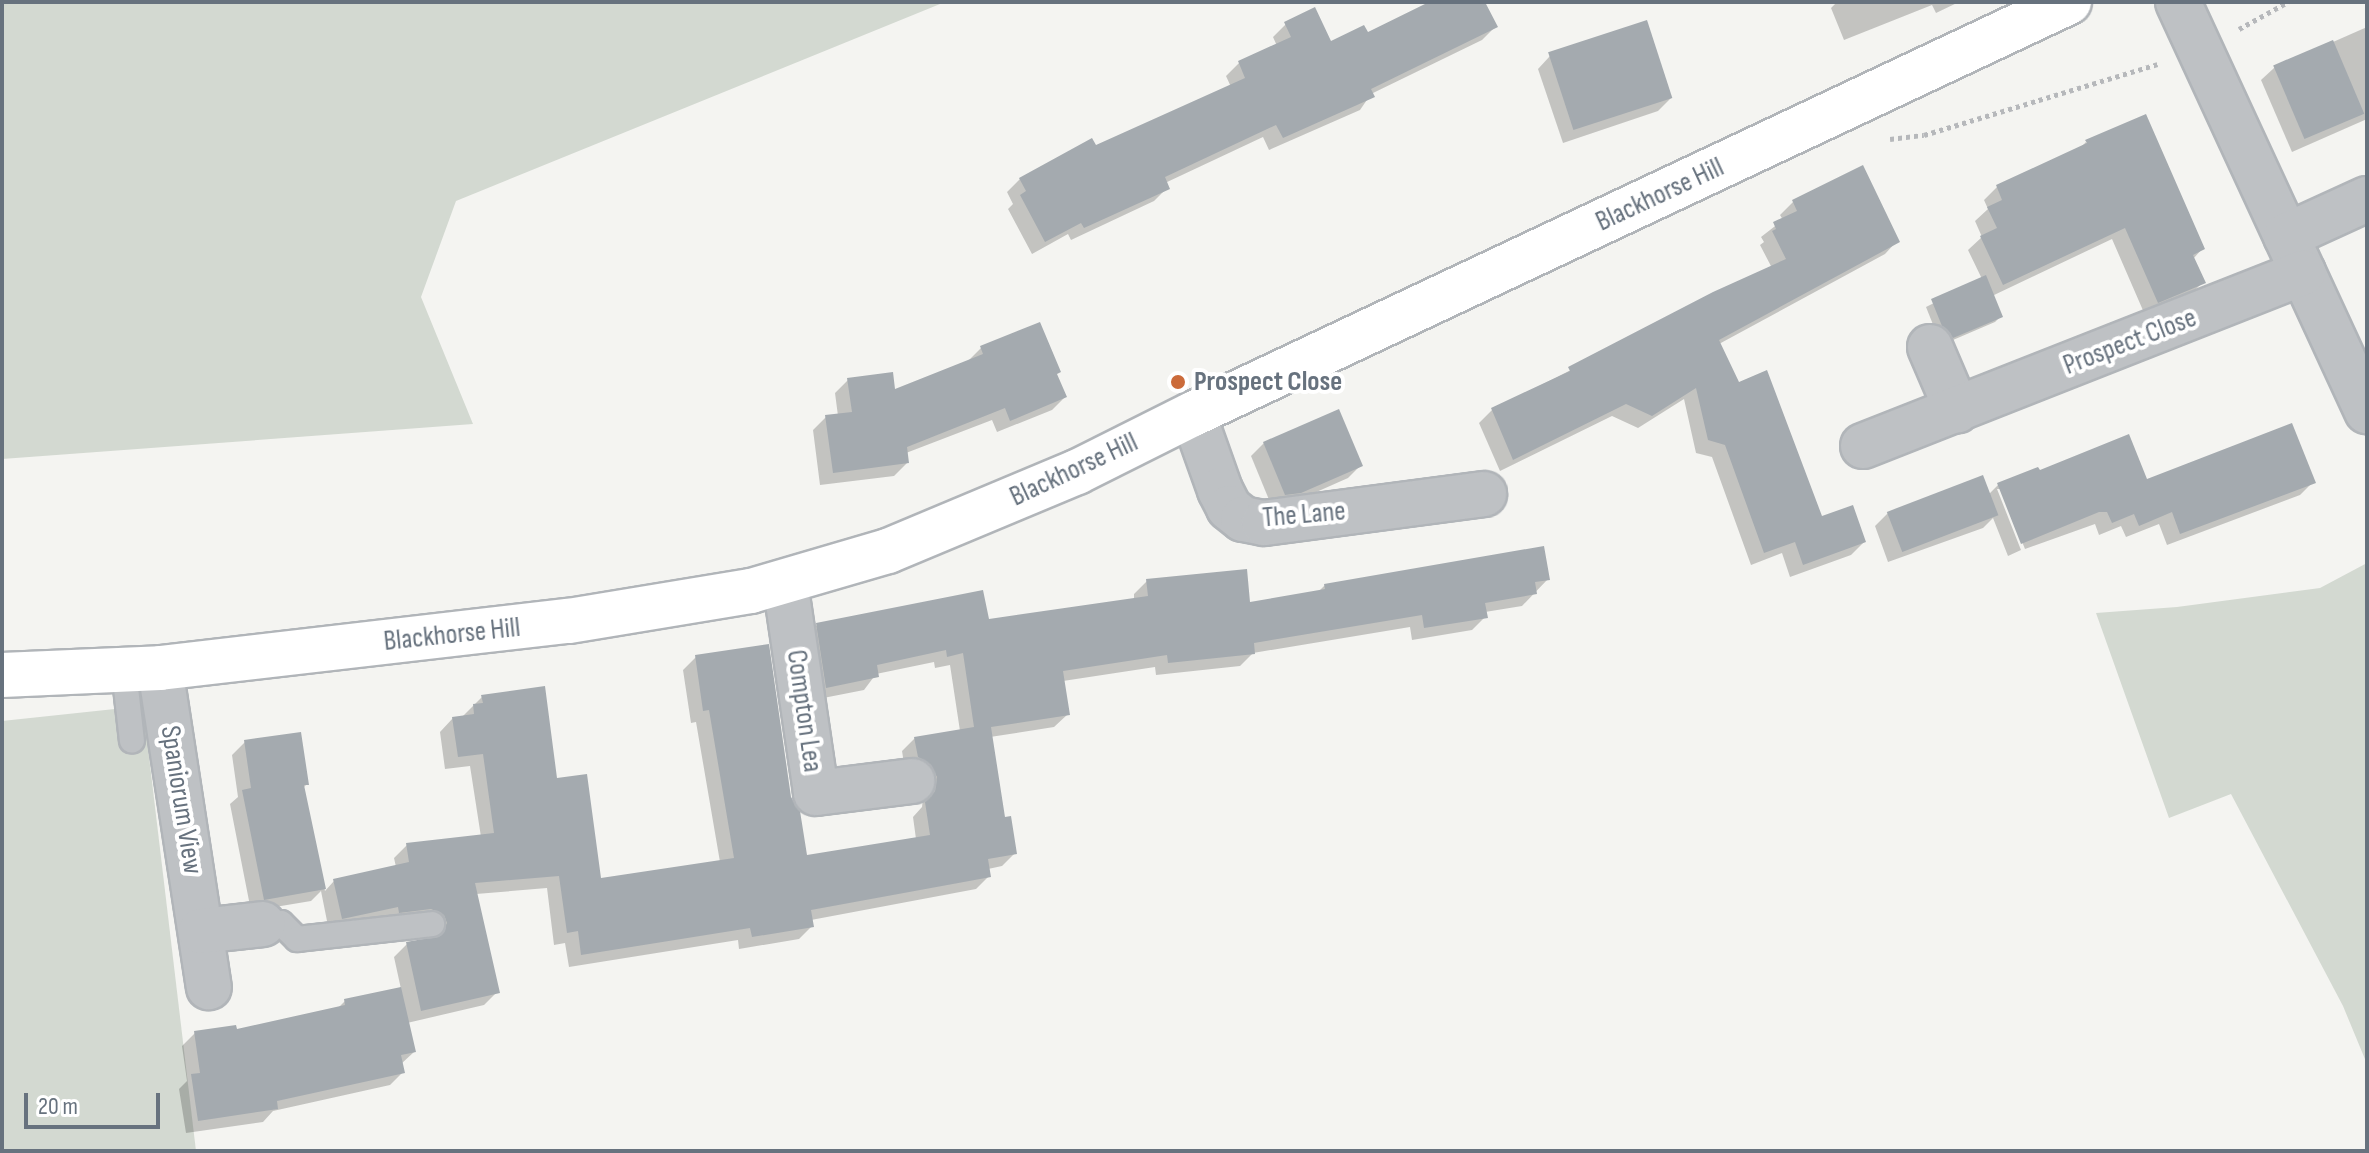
<!DOCTYPE html>
<style>
body{margin:0}
#map{position:relative;width:2369px;height:1153px;overflow:hidden;background:#f4f4f1;font-family:"Sofia Sans Condensed",sans-serif}
div>[style]{position:absolute}
[style*='--x']{left:calc(var(--x)*1px);top:calc(var(--y)*1px);width:calc(var(--w)*1px);rotate:calc(var(--a)*1deg)}
.green>*{inset:0;background:#d3d9d1}
.shadow>*{inset:0;background:#0003}
.building>*{inset:0;background:#a4aaaf;transform-origin:0 0}
.path>*{height:5px;margin-top:-2.5px;transform-origin:0;background:repeating-linear-gradient(90deg,#b6b8bb 0 4px,transparent 0 8px)}
.roads{filter:drop-shadow(2px 0 #b1b5b9) drop-shadow(-2px 0 #b1b5b9) drop-shadow(0 2px #b1b5b9) drop-shadow(0 -2px #b1b5b9)}
.service>*{height:24px;margin:-12px;padding:0 12px;transform-origin:12px;border-radius:12px;background:#bec1c4}
.minor>*{height:44px;margin:-22px;padding:0 22px;transform-origin:22px;border-radius:22px;background:#bec1c4}
.secondary>*{height:44px;margin:-22px;padding:0 22px;transform-origin:22px;border-radius:22px;background:#fff}
.dots>*{width:22px;height:22px;translate:-50% -50%;box-sizing:border-box;border:4px solid #fff;border-radius:50%}
span{translate:-50% -50%;white-space:nowrap;text-align:center;line-height:1.15;-webkit-text-stroke:8px #fff;paint-order:stroke}
.street-label{font-size:28px;color:#67727e}
.poi-label{font-size:28px;color:#67727e;font-weight:700}
.left{translate:0 -50%;text-align:left}
.frame{position:absolute;inset:0;border:4px solid #67727e;pointer-events:none}
.scale{position:absolute;left:24px;top:1093px;width:136px;height:36px;box-sizing:border-box;border:4px solid #67727e;border-top:0;padding-left:10px;font-size:24px;line-height:28px;white-space:nowrap;color:#67727e;-webkit-text-stroke:6px #fff;paint-order:stroke}
</style>
<div id="map">
<div class="green">
<div style="clip-path:polygon(2px 2px,945px 2px,456px 201px,421px 297px,473px 424px,2px 459px)"></div>
<div style="clip-path:polygon(2367px 563px,2367px 1064px,2343px 1006px,2231px 794px,2169px 818px,2096px 613px,2177px 607px,2320px 588px)"></div>
<div style="clip-path:polygon(143px 706px,196px 1151px,2px 1151px,2px 721px)"></div>
</div>
<div class="shadow">
<div style="clip-path:polygon(1434px 2px,1483px 2px,1495px 27px,1482px 40px,1371px 94px,1360px 110px,1269px 150px,1263px 137px,1165px 183px,1167px 188px,1154px 201px,1071px 240px,1068px 234px,1032px 254px,1008px 209px,1013px 204px,1007px 192px,1020px 179px,1231px 87px,1226px 76px,1239px 63px,1277px 46px,1273px 37px,1286px 24px,1330px 44px,1367px 35px)"></div>
<div style="clip-path:polygon(1837px 2px,1959px 2px,1936px 13px,1932px 5px,1844px 40px,1831px 8px)"></div>
<div style="clip-path:polygon(2367px 27px,2367px 119px,2292px 152px,2261px 80px,2274px 68px)"></div>
<div style="clip-path:polygon(1550px 56px,1671px 98px,1658px 111px,1563px 143px,1538px 69px)"></div>
<div style="clip-path:polygon(2086px 142px,2203px 248px,2193px 259px,2203px 282px,2190px 295px,2145px 315px,2112px 239px,1992px 296px,2001px 316px,1995px 322px,1946px 343px,1936px 332px,1926px 307px,1982px 279px,1968px 250px,1982px 237px,1975px 221px,1988px 209px,1984px 200px,1997px 187px,2079px 149px)"></div>
<div style="clip-path:polygon(1793px 202px,1897px 241px,1885px 254px,1719px 344px,1738px 384px,1820px 519px,1864px 542px,1851px 555px,1790px 577px,1782px 553px,1751px 565px,1712px 457px,1696px 453px,1684px 399px,1638px 428px,1612px 416px,1500px 471px,1479px 423px,1492px 410px,1772px 268px,1760px 245px,1764px 242px,1761px 237px,1783px 220px,1780px 215px)"></div>
<div style="clip-path:polygon(981px 348px,1056px 375px,1065px 397px,1052px 410px,997px 432px,992px 420px,906px 453px,907px 463px,894px 476px,820px 485px,813px 430px,826px 417px,838px 416px,835px 393px,848px 380px,893px 392px,968px 361px)"></div>
<div style="clip-path:polygon(1264px 443px,1361px 465px,1348px 478px,1287px 505px,1272px 507px,1251px 456px)"></div>
<div style="clip-path:polygon(2039px 473px,2145px 481px,2313px 482px,2300px 495px,2167px 545px,2159px 524px,2126px 537px,2121px 526px,2099px 535px,2095px 524px,2025px 549px,2001px 489px,1997px 489px,2021px 550px,2008px 556px,1993px 518px,1983px 528px,1888px 562px,1875px 526px,1888px 513px,1988px 495px,1998px 485px)"></div>
<div style="clip-path:polygon(1548px 579px,1522px 606px,1485px 612px,1485px 617px,1472px 630px,1412px 640px,1410px 627px,1253px 653px,1240px 666px,1156px 675px,1155px 667px,1063px 681px,1068px 714px,1054px 727px,990px 737px,1003px 819px,1015px 853px,1002px 866px,988px 869px,989px 876px,976px 889px,811px 920px,812px 926px,799px 939px,739px 949px,738px 940px,569px 967px,565px 943px,554px 945px,547px 888px,476px 894px,497px 992px,484px 1005px,407px 1023px,414px 1052px,401px 1064px,403px 1072px,390px 1085px,273px 1111px,263px 1122px,186px 1133px,179px 1089px,187px 1081px,182px 1046px,195px 1033px,235px 1031px,337px 1009px,345px 1001px,401px 989px,394px 957px,407px 944px,435px 937px,431px 927px,329px 931px,321px 891px,311px 901px,251px 911px,230px 804px,238px 797px,232px 755px,245px 742px,307px 784px,303px 788px,325px 891px,334px 881px,396px 867px,394px 858px,407px 845px,481px 837px,470px 766px,445px 769px,440px 732px,453px 718px,462px 717px,482px 697px,556px 780px,599px 880px,720px 862px,696px 722px,691px 723px,683px 670px,696px 657px,789px 797px,806px 857px,916px 839px,913px 817px,922px 807px,924px 791px,905px 770px,902px 751px,915px 738px,960px 731px,950px 665px,935px 668px,934px 662px,876px 674px,864px 690px,813px 700px,804px 638px,817px 625px,988px 621px,1134px 600px,1134px 594px,1147px 581px,1248px 604px,1318px 592px,1325px 585px)"></div>
</div>
<div class="building">
<div style="clip-path:polygon(1429px 2px,1485px 2px,1498px 27px,1371px 89px,1375px 97px,1283px 138px,1276px 125px,1165px 177px,1170px 189px,1084px 228px,1081px 223px,1045px 242px,1020px 195px,1026px 191px,1019px 178px,1092px 138px,1096px 145px,1245px 78px,1238px 61px,1291px 37px,1284px 22px,1315px 7px,1331px 41px,1364px 25px,1368px 32px)"></div>
<div style="left:1647px;top:20px;width:82px;height:104px;rotate:72deg"></div>
<div style="left:2333px;top:40px;width:80px;height:65px;rotate:67deg"></div>
<div style="clip-path:polygon(2146px 114px,2205px 249px,2193px 255px,2206px 283px,2158px 303px,2125px 228px,2003px 285px,1980px 236px,1997px 228px,1987px 207px,2002px 200px,1996px 185px,2087px 143px,2085px 140px)"></div>
<div style="clip-path:polygon(1863px 165px,1900px 242px,1719px 340px,1739px 382px,1767px 370px,1822px 516px,1853px 505px,1866px 542px,1803px 565px,1795px 542px,1764px 553px,1725px 445px,1708px 440px,1696px 388px,1652px 416px,1626px 404px,1513px 460px,1491px 408px,1570px 371px,1568px 367px,1713px 292px,1786px 259px,1772px 231px,1776px 229px,1773px 222px,1797px 211px,1792px 200px)"></div>
<div style="clip-path:polygon(1986px 275px,2003px 317px,1953px 338px,1942px 326px,1931px 299px)"></div>
<div style="clip-path:polygon(1040px 322px,1061px 372px,1057px 374px,1067px 397px,1010px 421px,1005px 408px,907px 447px,909px 463px,833px 473px,825px 415px,852px 412px,847px 378px,893px 372px,895px 389px,983px 354px,980px 346px)"></div>
<div style="clip-path:polygon(1339px 409px,1363px 466px,1301px 493px,1285px 495px,1263px 442px)"></div>
<div style="clip-path:polygon(2292px 423px,2316px 483px,2180px 534px,2172px 512px,2139px 526px,2134px 514px,2112px 523px,2107px 512px,2099px 512px,2021px 544px,1997px 483px,2038px 467px,2040px 470px,2129px 434px,2147px 479px)"></div>
<div style="left:1983px;top:475px;width:43px;height:103px;rotate:69deg"></div>
<div style="clip-path:polygon(1544px 546px,1550px 580px,1535px 582px,1537px 594px,1485px 603px,1488px 618px,1424px 628px,1422px 615px,1254px 643px,1255px 654px,1168px 663px,1167px 655px,1063px 671px,1070px 715px,991px 727px,1005px 817px,1011px 816px,1017px 854px,988px 859px,991px 877px,811px 910px,814px 927px,752px 937px,750px 928px,581px 955px,578px 931px,567px 933px,559px 876px,475px 883px,500px 993px,421px 1011px,406px 942px,440px 936px,447px 923px,444px 915px,431px 909px,399px 913px,398px 907px,342px 919px,333px 879px,409px 862px,406px 843px,494px 833px,483px 754px,458px 757px,452px 717px,474px 714px,473px 704px,483px 703px,481px 695px,545px 686px,557px 778px,587px 774px,601px 878px,734px 858px,709px 710px,703px 711px,695px 655px,769px 644px,791px 797px,800px 811px,807px 855px,930px 835px,925px 802px,935px 791px,937px 777px,931px 765px,918px 757px,914px 737px,974px 727px,963px 653px,947px 657px,946px 650px,877px 665px,879px 677px,826px 688px,816px 623px,983px 590px,989px 619px,1148px 596px,1146px 579px,1247px 569px,1250px 602px,1325px 589px,1324px 584px)"></div>
<div style="clip-path:polygon(301px 732px,309px 785px,304px 785px,326px 889px,264px 900px,242px 790px,251px 788px,244px 740px)"></div>
<div style="clip-path:polygon(401px 987px,416px 1052px,401px 1055px,405px 1073px,277px 1101px,278px 1109px,198px 1121px,191px 1074px,200px 1073px,194px 1031px,236px 1025px,237px 1029px,345px 1005px,344px 999px)"></div>
</div>
<div class="path">
<div style="--x:2239;--y:29;--w:56;--a:-28.9"></div>
<div style="--x:1890;--y:139;--w:34;--a:-7"></div>
<div style="--x:1924;--y:135;--w:244;--a:-16.9"></div>
</div>
<div class="roads">
<div class="service">
<div style="--x:124;--y:670;--w:71;--a:83.6"></div>
<div style="--x:263;--y:924;--w:18;--a:-3"></div>
<div style="--x:281;--y:923;--w:23;--a:45"></div>
<div style="--x:297;--y:939;--w:136;--a:-6.3"></div>
</div>
<div class="minor">
<div style="--x:2178;--y:2;--w:451;--a:65.2"></div>
<div style="--x:2286;--y:236;--w:89;--a:-24.6"></div>
<div style="--x:1930;--y:347;--w:69;--a:66.8"></div>
<div style="--x:1193;--y:414;--w:81;--a:70.4"></div>
<div style="--x:1220;--y:490;--w:20;--a:63"></div>
<div style="--x:1229;--y:508;--w:18;--a:38"></div>
<div style="--x:1243;--y:519;--w:21;--a:11"></div>
<div style="--x:1264;--y:523;--w:222;--a:-7.5"></div>
<div style="--x:1863;--y:446;--w:473;--a:-21.5"></div>
<div style="--x:785;--y:582;--w:213;--a:81.6"></div>
<div style="--x:816;--y:793;--w:97;--a:-7.1"></div>
<div style="--x:160;--y:668;--w:323;--a:81.3"></div>
<div style="--x:201;--y:931;--w:62;--a:-6.4"></div>
</div>
<div class="secondary">
<div style="--x:2;--y:675;--w:158;--a:-2.5"></div>
<div style="--x:160;--y:668;--w:412;--a:-6.6"></div>
<div style="--x:569;--y:621;--w:184;--a:-9.4"></div>
<div style="--x:751;--y:591;--w:143;--a:-16.3"></div>
<div style="--x:888;--y:551;--w:205;--a:-22.7"></div>
<div style="--x:1077;--y:472;--w:130;--a:-26.6"></div>
<div style="--x:1193;--y:414;--w:968;--a:-25.19"></div>
</div>
</div>
<div class="dots">
<div style="left:1178px;top:382px;background:#cb6b3a"></div>
</div>
<div class="street-label">
<span style="left:1660px;top:195px;rotate:-25deg">Blackhorse Hill</span>
<span style="left:2130px;top:342px;rotate:-21deg">Prospect Close</span>
<span style="left:1074px;top:470px;rotate:-25deg">Blackhorse Hill</span>
<span style="left:1304px;top:515px;rotate:-5deg">The Lane</span>
<span style="left:452px;top:635px;rotate:-6deg">Blackhorse Hill</span>
<span style="left:804px;top:711px;rotate:82deg">Compton Lea</span>
<span style="left:181px;top:800px;rotate:81deg">Spaniorum View</span>
</div>
<div class="poi-label">
<span class="left" style="left:1194px;top:382px">Prospect Close</span>
</div>
<div class="frame"></div>
<div class="scale">20 m</div>
</div>
